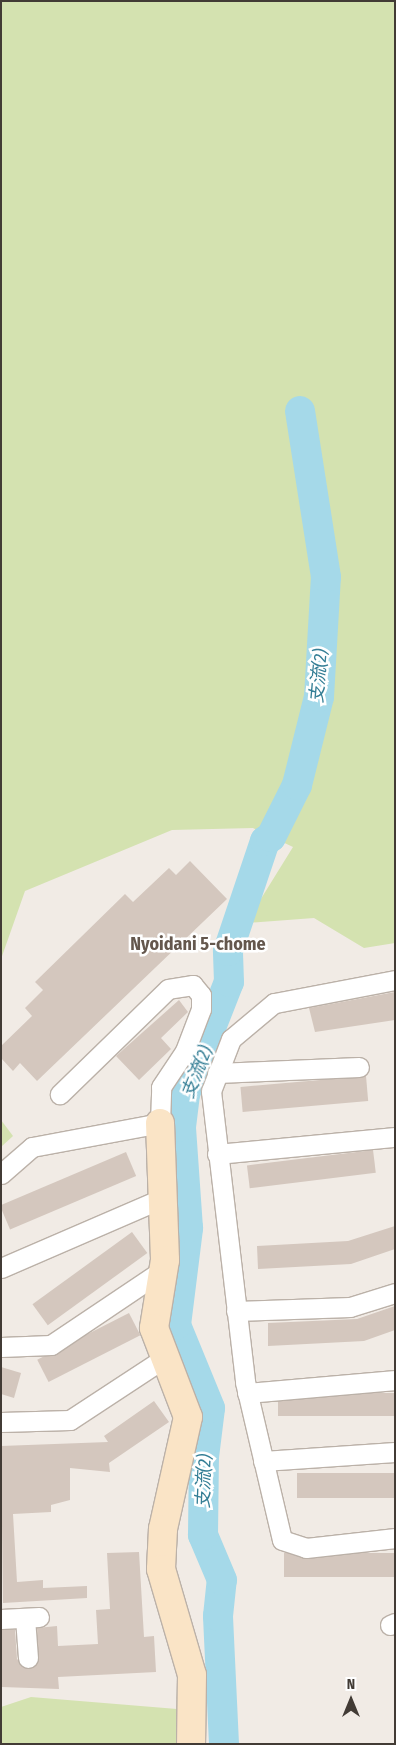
<!DOCTYPE html>
<meta charset="utf-8">
<style>
body{margin:0}
#map{position:relative;width:396px;height:1745px;overflow:hidden;background:#f1ebe5;font-family:"Fira Sans Condensed","Noto Sans JP",sans-serif}
div>[style]{position:absolute}
[style*='--x']{left:calc(var(--x)*1px);top:calc(var(--y)*1px);width:calc(var(--w)*1px);rotate:calc(var(--a)*1deg)}
.green>*{inset:0;background:#d4e2b0}
.river>*{height:30px;margin:-15px;padding:0 15px;transform-origin:15px;border-radius:15px;background:#a5d9e9}
.building>*{inset:0;background:#d4c7be;transform-origin:0 0}
.roads{filter:drop-shadow(1px 0 #bbb1a8) drop-shadow(-1px 0 #bbb1a8) drop-shadow(0 1px #bbb1a8) drop-shadow(0 -1px #bbb1a8)}
.street>*{height:19px;margin:-9.5px;padding:0 9.5px;transform-origin:9.5px;border-radius:9.5px;background:#fff}
.secondary>*{height:28px;margin:-14px;padding:0 14px;transform-origin:14px;border-radius:14px;background:#fae4c6}
span{translate:-50% -50%;white-space:nowrap;text-align:center;line-height:1.15;-webkit-text-stroke:5px #fff;paint-order:stroke}
.water-label{font-size:18px;color:#347e95;font-style:italic}
.neighbourhood-label{font-size:18px;color:#64574d;font-weight:700}
.frame{position:absolute;inset:0;border:2px solid #423b35;pointer-events:none}
.north{position:absolute;left:326px;top:1675px;width:50px;height:50px;-webkit-text-stroke:4px #fff;paint-order:stroke;rotate:0deg;font-size:14px;font-weight:700;line-height:20px;text-align:center;color:#423b35}
.north::after{content:'';display:block;margin:auto;width:18px;height:22px;background:#423b35;clip-path:polygon(50% 0,100% 100%,50% 72%,0 100%)}
</style>
<div id="map">
<div class="green">
<div style="clip-path:polygon(1px 1px,395px 1px,395px 943px,364px 948px,314px 918px,246px 923px,293px 847px,253px 828px,172px 830px,25px 891px,1px 959px)"></div>
<div style="clip-path:polygon(1px 1120px,13px 1136px,1px 1147px)"></div>
<div style="clip-path:polygon(31px 1697px,177px 1709px,177px 1744px,1px 1744px,1px 1707px)"></div>
</div>
<div class="river">
<div style="--x:224;--y:1744;--w:128;--a:-92.7"></div>
<div style="--x:218;--y:1616;--w:36;--a:-84"></div>
<div style="--x:222;--y:1580;--w:49;--a:-112.9"></div>
<div style="--x:203;--y:1535;--w:78;--a:-89.3"></div>
<div style="--x:204;--y:1457;--w:49;--a:-83"></div>
<div style="--x:210;--y:1408;--w:90;--a:-112.3"></div>
<div style="--x:176;--y:1325;--w:98;--a:-82.9"></div>
<div style="--x:188;--y:1228;--w:101;--a:-94"></div>
<div style="--x:181;--y:1127;--w:33;--a:-83"></div>
<div style="--x:185;--y:1094;--w:120;--a:-68.6"></div>
<div style="--x:229;--y:982;--w:31;--a:-92"></div>
<div style="--x:228;--y:951;--w:116;--a:-71.4"></div>
<div style="--x:265;--y:841;--w:7;--a:-34"></div>
<div style="--x:271;--y:837;--w:58;--a:-63.4"></div>
<div style="--x:297;--y:785;--w:91;--a:-76"></div>
<div style="--x:319;--y:697;--w:120;--a:-86.7"></div>
<div style="--x:326;--y:577;--w:168;--a:-98.9"></div>
</div>
<div class="building">
<div style="clip-path:polygon(190px 861px,227px 899px,37px 1081px,20px 1063px,13px 1071px,1px 1058px,1px 1046px,32px 1016px,25px 1008px,43px 990px,35px 982px,125px 894px,133px 902px,169px 868px,176px 875px)"></div>
<div style="clip-path:polygon(395px 992px,395px 1020px,315px 1032px,309px 1008px)"></div>
<div style="clip-path:polygon(179px 1000px,188px 1012px,161px 1038px,171px 1049px,139px 1080px,116px 1056px)"></div>
<div style="left:366px;top:1076px;width:25px;height:126px;rotate:85deg"></div>
<div style="left:373px;top:1150px;width:23px;height:127px;rotate:83deg"></div>
<div style="left:126px;top:1152px;width:26px;height:137px;rotate:67deg"></div>
<div style="clip-path:polygon(395px 1226px,395px 1249px,351px 1264px,258px 1269px,257px 1246px,348px 1241px)"></div>
<div style="left:132px;top:1232px;width:26px;height:123px;rotate:54deg"></div>
<div style="clip-path:polygon(395px 1306px,395px 1330px,364px 1341px,268px 1346px,268px 1323px,357px 1319px)"></div>
<div style="left:129px;top:1313px;width:25px;height:103px;rotate:63deg"></div>
<div style="clip-path:polygon(1px 1367px,21px 1373px,14px 1398px,1px 1394px)"></div>
<div style="left:395px;top:1393px;width:23px;height:117px;rotate:90deg"></div>
<div style="clip-path:polygon(154px 1401px,169px 1422px,109px 1463px,110px 1472px,70px 1468px,70px 1500px,51px 1505px,51px 1512px,13px 1514px,17px 1582px,43px 1580px,43px 1588px,87px 1586px,87px 1598px,3px 1603px,1px 1446px,108px 1442px,104px 1436px)"></div>
<div style="left:395px;top:1473px;width:25px;height:98px;rotate:90deg"></div>
<div style="clip-path:polygon(139px 1552px,144px 1637px,154px 1636px,156px 1672px,58px 1677px,59px 1689px,2px 1687px,1px 1630px,15px 1630px,17px 1659px,28px 1669px,38px 1662px,37px 1628px,57px 1626px,58px 1646px,98px 1644px,96px 1610px,110px 1609px,107px 1553px)"></div>
<div style="left:395px;top:1553px;width:24px;height:111px;rotate:90deg"></div>
</div>
<div class="roads">
<div class="street">
<div style="--x:395;--y:980;--w:123;--a:169.2"></div>
<div style="--x:274;--y:1003;--w:56;--a:140.1"></div>
<div style="--x:231;--y:1039;--w:56;--a:111"></div>
<div style="--x:211;--y:1091;--w:293;--a:83.3"></div>
<div style="--x:245;--y:1382;--w:162;--a:76.8"></div>
<div style="--x:282;--y:1540;--w:25;--a:18"></div>
<div style="--x:306;--y:1548;--w:90;--a:-6.4"></div>
<div style="--x:217;--y:1073;--w:142;--a:-2.4"></div>
<div style="--x:217;--y:1154;--w:179;--a:-5.5"></div>
<div style="--x:1;--y:1174;--w:41;--a:-41.1"></div>
<div style="--x:32;--y:1147;--w:130;--a:-10.6"></div>
<div style="--x:160;--y:1123;--w:36;--a:-88"></div>
<div style="--x:161;--y:1087;--w:43;--a:-56.3"></div>
<div style="--x:185;--y:1051;--w:45;--a:-69.1"></div>
<div style="--x:201;--y:1009;--w:14;--a:-90"></div>
<div style="--x:201;--y:995;--w:13;--a:-129"></div>
<div style="--x:193;--y:985;--w:25;--a:171"></div>
<div style="--x:168;--y:989;--w:151;--a:135.8"></div>
<div style="--x:1;--y:1268;--w:176;--a:-23.4"></div>
<div style="--x:236;--y:1311;--w:114;--a:-2"></div>
<div style="--x:350;--y:1307;--w:47;--a:-17.3"></div>
<div style="--x:1;--y:1347;--w:50;--a:-2.3"></div>
<div style="--x:51;--y:1345;--w:136;--a:-33.9"></div>
<div style="--x:247;--y:1393;--w:149;--a:-5"></div>
<div style="--x:1;--y:1422;--w:69;--a:-1.7"></div>
<div style="--x:70;--y:1420;--w:115;--a:-33.3"></div>
<div style="--x:263;--y:1461;--w:132;--a:-3.9"></div>
<div style="--x:25;--y:1618;--w:40;--a:85.7"></div>
<div style="--x:1;--y:1619;--w:38;--a:-3"></div>
<div style="--x:390;--y:1625;--w:5;--a:-22"></div>
</div>
<div class="secondary">
<div style="--x:160;--y:1123;--w:137;--a:87.9"></div>
<div style="--x:165;--y:1260;--w:69;--a:99.2"></div>
<div style="--x:154;--y:1328;--w:95;--a:69.1"></div>
<div style="--x:188;--y:1417;--w:115;--a:102.6"></div>
<div style="--x:163;--y:1529;--w:40;--a:92.9"></div>
<div style="--x:161;--y:1569;--w:110;--a:73.7"></div>
<div style="--x:192;--y:1675;--w:69;--a:90.8"></div>
</div>
</div>
<div class="water-label">
<span style="left:319px;top:676px;rotate:-85deg">支流(2)</span>
<span style="left:197px;top:1072px;rotate:-68deg">支流(2)</span>
<span style="left:204px;top:1481px;rotate:-88deg">支流(2)</span>
</div>
<div class="neighbourhood-label">
<span style="left:198px;top:944px">Nyoidani 5-chome</span>
</div>
<div class="frame"></div>
<div class="north">N</div>
</div>
